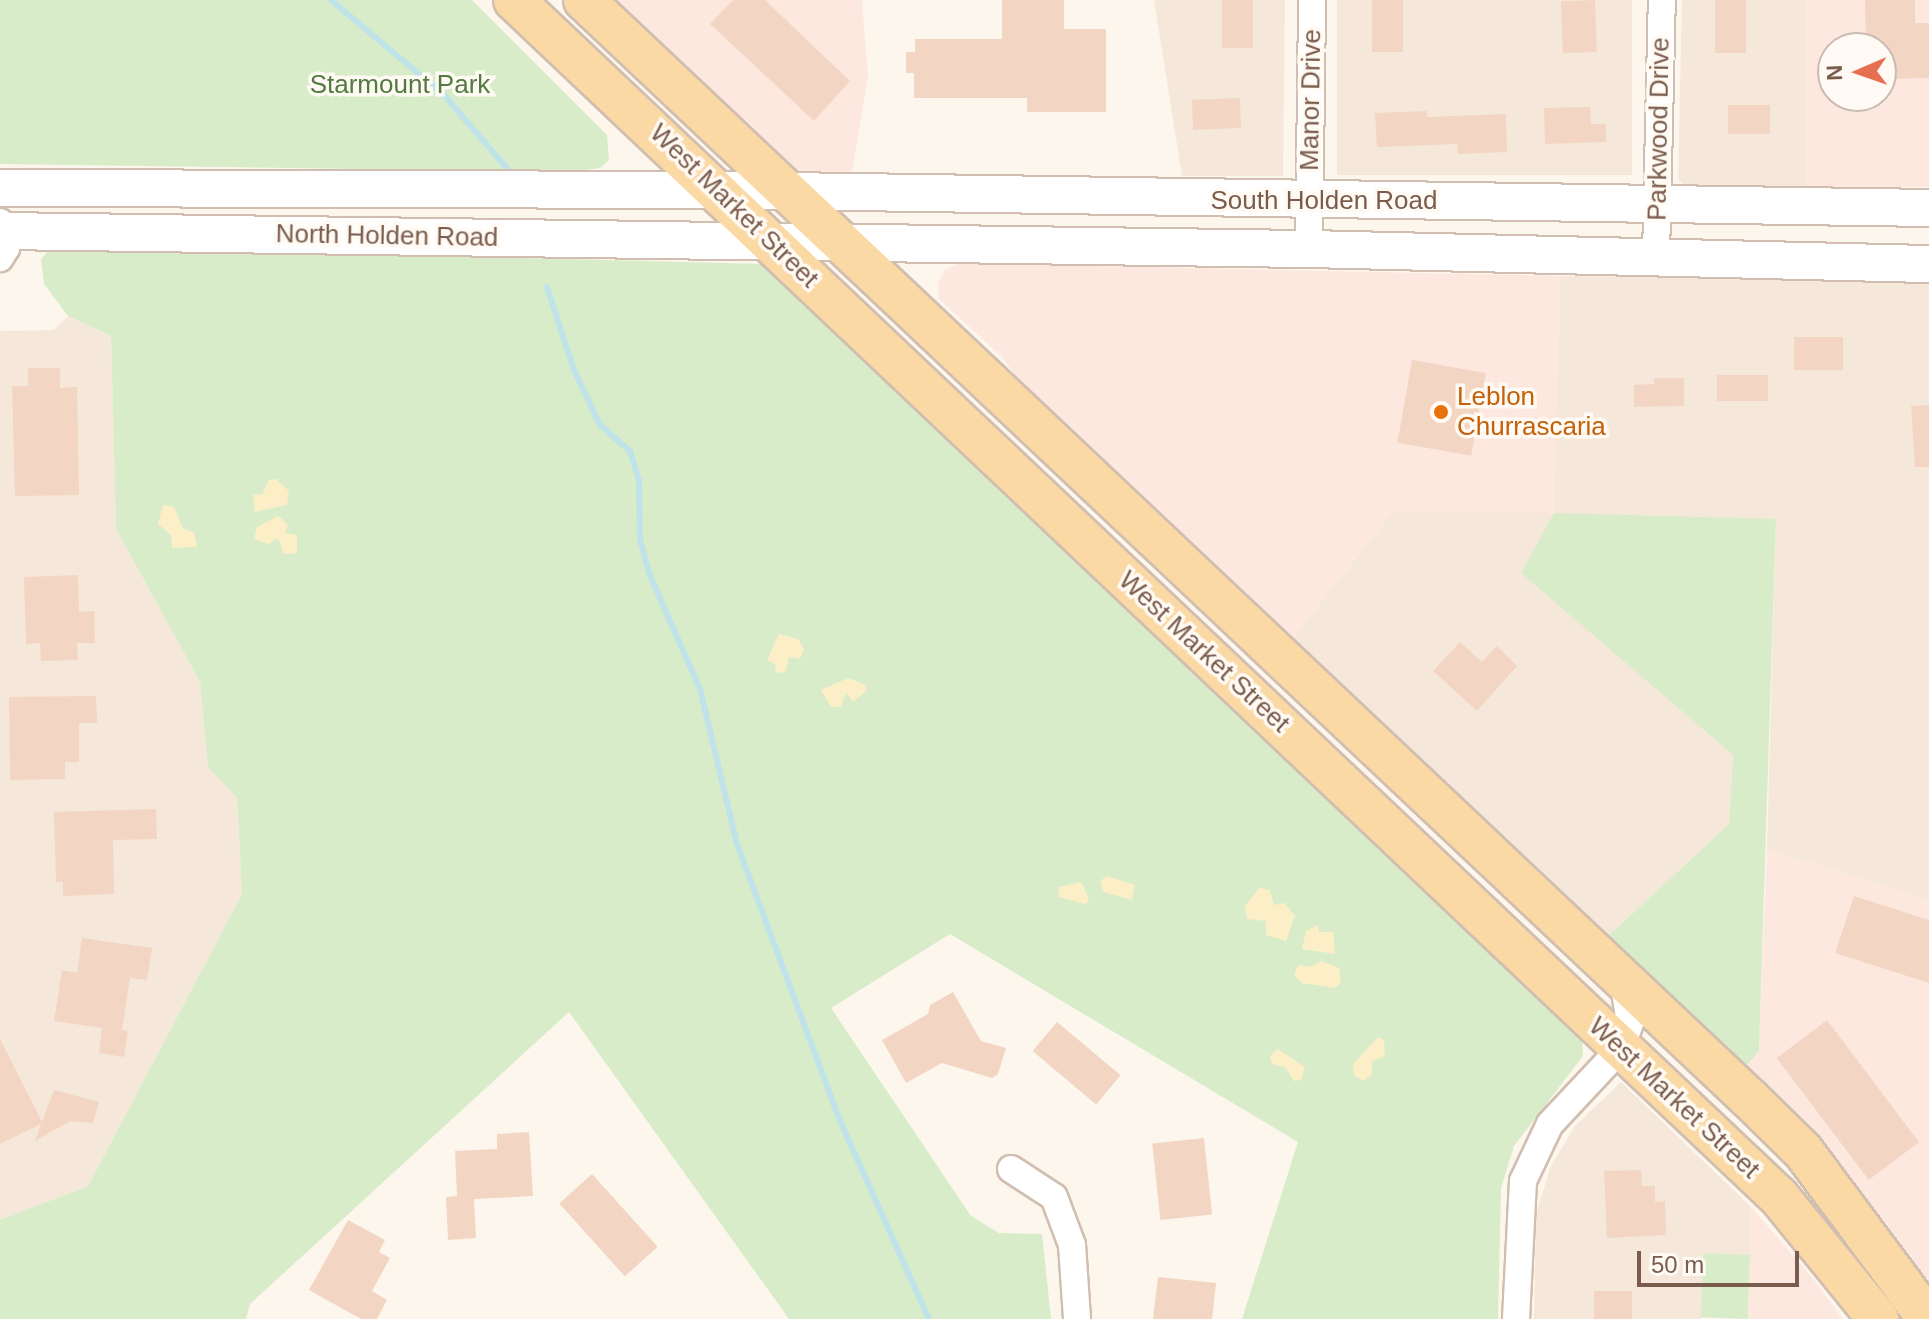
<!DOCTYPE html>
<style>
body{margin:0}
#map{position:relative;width:1929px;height:1319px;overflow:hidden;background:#fdf6ec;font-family:Arial,sans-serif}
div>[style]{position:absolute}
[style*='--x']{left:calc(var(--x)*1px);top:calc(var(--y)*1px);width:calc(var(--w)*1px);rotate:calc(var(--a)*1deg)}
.residential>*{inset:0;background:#f5e8da;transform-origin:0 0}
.commercial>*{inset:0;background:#fde8e0}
.green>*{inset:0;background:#d8ecc9;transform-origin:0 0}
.sand>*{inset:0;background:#fcefc7}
.stream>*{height:6px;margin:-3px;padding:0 3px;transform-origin:3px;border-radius:3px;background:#bfe3e8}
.building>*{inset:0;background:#f3d5c3;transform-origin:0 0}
.roads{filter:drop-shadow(2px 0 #d1beb0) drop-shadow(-2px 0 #d1beb0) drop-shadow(0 2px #d1beb0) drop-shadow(0 -2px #d1beb0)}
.minor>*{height:26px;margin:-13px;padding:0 13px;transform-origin:13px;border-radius:13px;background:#fff}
.secondary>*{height:36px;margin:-18px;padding:0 18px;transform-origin:18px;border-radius:18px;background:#fff}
.primary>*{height:40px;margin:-20px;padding:0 20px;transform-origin:20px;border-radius:20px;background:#fbd9a5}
.dots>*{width:22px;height:22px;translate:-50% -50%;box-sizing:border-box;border:4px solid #fffaf3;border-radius:50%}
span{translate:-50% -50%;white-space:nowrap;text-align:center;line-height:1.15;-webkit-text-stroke:7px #fffaf3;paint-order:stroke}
.park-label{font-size:26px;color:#537a41}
.street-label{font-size:26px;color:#7a5c4d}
.food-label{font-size:26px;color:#c56008}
.left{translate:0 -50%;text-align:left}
.north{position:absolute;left:1817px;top:32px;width:80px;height:80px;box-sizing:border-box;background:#fffaf3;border:2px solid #cabbb1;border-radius:50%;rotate:268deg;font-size:22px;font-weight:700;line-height:32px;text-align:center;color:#7a5c4d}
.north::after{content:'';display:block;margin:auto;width:28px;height:36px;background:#e76f51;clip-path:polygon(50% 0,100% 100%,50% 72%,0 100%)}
.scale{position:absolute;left:1637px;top:1251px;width:162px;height:36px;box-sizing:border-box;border:4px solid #7a5c4d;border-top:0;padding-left:10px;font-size:24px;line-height:28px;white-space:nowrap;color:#7a5c4d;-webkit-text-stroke:6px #fffaf3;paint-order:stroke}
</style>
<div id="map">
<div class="residential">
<div style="clip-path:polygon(1154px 0,1285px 0,1283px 176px,1182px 176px)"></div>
<div style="left:1337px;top:0;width:295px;height:175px"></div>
<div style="clip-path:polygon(1682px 0,1806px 0,1807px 188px,1689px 188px,1678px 180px)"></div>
<div style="clip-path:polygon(1560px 276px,1929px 280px,1929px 900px,1767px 849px,1776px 519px,1522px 572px,1733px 755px,1729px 824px,1606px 938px,1289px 643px,1393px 511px,1553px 512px)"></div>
<div style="clip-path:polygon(68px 316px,111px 336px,116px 529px,200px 682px,208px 766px,237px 798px,242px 894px,88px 1186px,0 1220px,0 331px,54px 330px)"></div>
<div style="clip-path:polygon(1621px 1082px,1751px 1207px,1750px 1255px,1703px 1256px,1701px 1319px,1534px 1319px,1536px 1215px,1550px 1168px,1575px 1126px)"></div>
</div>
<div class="commercial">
<div style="clip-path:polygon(607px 0,862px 0,868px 75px,852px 172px,798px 175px)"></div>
<div style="clip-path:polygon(evenodd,1806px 0,1929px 0,1929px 187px,1807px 188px,1806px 0,1833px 48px,1881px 48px,1881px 96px,1833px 96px,1833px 48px)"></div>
<div style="clip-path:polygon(959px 263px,1560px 276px,1554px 513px,1393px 511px,1289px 643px,1047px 418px,1001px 356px,939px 299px,938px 283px,945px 270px)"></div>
<div style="clip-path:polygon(1767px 849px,1929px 900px,1929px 1291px,1742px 1071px,1759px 1051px)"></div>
<div style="clip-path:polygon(1751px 1207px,1811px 1276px,1843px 1319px,1748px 1319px)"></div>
</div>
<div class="green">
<div style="clip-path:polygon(0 0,472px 0,607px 135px,609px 160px,600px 168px,569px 172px,0 164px)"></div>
<div style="clip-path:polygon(51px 246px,766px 264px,1582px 1041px,1583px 1056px,1514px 1146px,1501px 1188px,1498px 1319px,1242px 1319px,1298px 1142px,950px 934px,831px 1008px,971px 1216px,999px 1233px,1042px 1234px,1051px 1319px,789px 1319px,569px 1012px,250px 1304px,246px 1319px,0 1319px,0 1220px,88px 1186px,242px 894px,237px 798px,208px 767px,200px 682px,116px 529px,111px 336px,68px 316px,44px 284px,41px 260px)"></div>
<div style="clip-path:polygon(1554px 513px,1776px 519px,1759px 1051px,1742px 1071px,1606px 938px,1729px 824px,1733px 755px,1521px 573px)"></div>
<div style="left:1750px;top:1255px;width:64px;height:47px;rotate:92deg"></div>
</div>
<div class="sand">
<div style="clip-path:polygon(276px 479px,289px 491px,287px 505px,255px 512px,253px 494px,262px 495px,269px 480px)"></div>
<div style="clip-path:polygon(163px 505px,174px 507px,183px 529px,194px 532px,197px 547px,172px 548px,171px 535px,158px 524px)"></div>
<div style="clip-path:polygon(278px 516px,288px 525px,285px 533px,297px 535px,297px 553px,284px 554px,278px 538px,268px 544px,254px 539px,257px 527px)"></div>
<div style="clip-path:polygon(779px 634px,798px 639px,804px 649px,800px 659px,789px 657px,785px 673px,776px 672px,775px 664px,767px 660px)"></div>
<div style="clip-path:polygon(848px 678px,866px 685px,866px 691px,853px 702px,846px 692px,841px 707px,831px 707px,821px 690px)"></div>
<div style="clip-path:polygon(1107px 876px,1135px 885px,1132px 900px,1103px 892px,1100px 881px)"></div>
<div style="clip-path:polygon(1081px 882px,1089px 899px,1086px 904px,1058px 897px,1059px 887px)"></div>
<div style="clip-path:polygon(1259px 888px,1270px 890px,1274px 905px,1285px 903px,1295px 916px,1286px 941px,1266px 935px,1266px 921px,1247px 919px,1245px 906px)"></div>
<div style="clip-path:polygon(1318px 925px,1319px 932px,1333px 932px,1335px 954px,1302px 949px,1306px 931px)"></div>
<div style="clip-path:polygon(1321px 961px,1339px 968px,1341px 983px,1335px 988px,1302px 983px,1294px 975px,1298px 965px,1310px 967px)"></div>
<div style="clip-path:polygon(1378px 1037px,1384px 1040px,1385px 1056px,1372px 1061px,1372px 1075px,1363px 1081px,1354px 1075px,1353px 1064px)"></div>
<div style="clip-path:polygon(1278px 1049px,1305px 1067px,1301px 1080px,1294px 1081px,1285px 1067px,1272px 1064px,1270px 1056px)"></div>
</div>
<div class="stream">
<div style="--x:331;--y:0;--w:149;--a:40.1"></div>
<div style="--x:445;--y:96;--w:101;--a:49.4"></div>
<div style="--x:547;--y:287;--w:87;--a:72"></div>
<div style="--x:574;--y:370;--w:61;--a:64.7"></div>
<div style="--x:600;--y:425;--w:40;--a:41"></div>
<div style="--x:630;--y:451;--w:31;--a:73"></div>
<div style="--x:639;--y:481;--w:58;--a:89"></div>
<div style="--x:640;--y:539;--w:35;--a:75"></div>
<div style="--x:649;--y:573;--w:127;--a:66.3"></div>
<div style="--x:700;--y:689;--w:159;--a:76.6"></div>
<div style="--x:737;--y:844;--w:296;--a:69.6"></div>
<div style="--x:840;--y:1121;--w:217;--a:65.8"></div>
</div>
<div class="building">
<div style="clip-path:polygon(733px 0,765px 0,850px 81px,814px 121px,710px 24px)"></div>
<div style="clip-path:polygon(1002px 0,1064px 0,1064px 29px,1106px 29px,1106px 112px,1027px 112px,1027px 98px,914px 98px,914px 73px,906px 73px,906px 52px,915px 52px,915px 39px,1002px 39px)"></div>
<div style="left:1222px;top:0;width:31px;height:48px"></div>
<div style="left:1372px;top:0;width:31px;height:52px"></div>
<div style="left:1595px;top:0;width:52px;height:34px;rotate:88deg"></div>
<div style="left:1715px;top:0;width:31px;height:53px"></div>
<div style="clip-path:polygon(1865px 0,1915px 0,1915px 23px,1929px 23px,1929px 78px,1881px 79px,1881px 48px,1866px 48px)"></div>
<div style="left:1240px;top:98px;width:30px;height:48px;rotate:88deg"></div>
<div style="left:1728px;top:105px;width:42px;height:29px"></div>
<div style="clip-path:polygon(1590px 107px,1591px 124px,1606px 124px,1606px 142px,1545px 144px,1544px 108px)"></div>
<div style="clip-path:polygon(1427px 111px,1427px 117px,1506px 114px,1507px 152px,1458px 154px,1457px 144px,1377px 147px,1375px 113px)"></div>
<div style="left:1794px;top:337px;width:49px;height:33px"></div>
<div style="left:1412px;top:360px;width:75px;height:84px;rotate:10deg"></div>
<div style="clip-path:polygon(28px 368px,60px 368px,60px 388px,77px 387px,79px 495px,15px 496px,12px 386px,28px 386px)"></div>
<div style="left:1717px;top:375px;width:51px;height:26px"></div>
<div style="clip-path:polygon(1654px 378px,1684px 378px,1684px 406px,1634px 407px,1634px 385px,1654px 384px)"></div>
<div style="clip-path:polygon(1929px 405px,1929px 467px,1915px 467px,1911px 406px)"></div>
<div style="clip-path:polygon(78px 575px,79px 612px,94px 611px,95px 643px,77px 643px,78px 660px,41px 661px,40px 643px,26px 644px,24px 577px)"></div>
<div style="clip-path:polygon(1460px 642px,1482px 662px,1497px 646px,1517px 666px,1477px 711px,1433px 671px)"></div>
<div style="clip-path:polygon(96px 696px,97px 723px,79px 723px,79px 762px,65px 762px,65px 779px,10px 780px,9px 697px)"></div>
<div style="clip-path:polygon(156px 809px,157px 839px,113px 840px,114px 894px,63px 896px,63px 882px,56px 882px,54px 812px)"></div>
<div style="clip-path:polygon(1854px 896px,1929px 920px,1929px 983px,1835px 953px)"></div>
<div style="clip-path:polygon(82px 938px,152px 948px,147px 980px,130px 978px,122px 1030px,128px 1031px,124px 1057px,99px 1053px,102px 1028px,54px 1021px,62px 970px,77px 973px)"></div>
<div style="clip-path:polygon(953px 992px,981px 1041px,1006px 1048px,998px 1074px,992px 1078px,942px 1063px,906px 1083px,882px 1040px,928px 1014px,930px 1005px)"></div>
<div style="left:1827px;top:1020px;width:153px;height:63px;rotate:53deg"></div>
<div style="left:1057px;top:1022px;width:83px;height:38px;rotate:40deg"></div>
<div style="clip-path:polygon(0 1039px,42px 1122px,54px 1090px,99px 1102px,93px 1123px,70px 1121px,35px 1141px,41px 1124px,0 1144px)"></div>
<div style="clip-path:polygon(529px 1132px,533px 1196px,474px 1199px,476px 1238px,448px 1240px,446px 1197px,457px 1196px,455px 1151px,497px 1149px,497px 1134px)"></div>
<div style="left:1204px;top:1138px;width:77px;height:52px;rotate:84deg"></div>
<div style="clip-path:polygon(1641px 1170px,1642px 1186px,1655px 1186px,1655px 1202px,1665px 1201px,1666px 1235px,1607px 1238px,1604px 1171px)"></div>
<div style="left:592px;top:1174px;width:98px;height:44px;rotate:48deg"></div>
<div style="clip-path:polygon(348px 1220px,385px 1240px,379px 1252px,390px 1258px,372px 1291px,387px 1300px,377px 1319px,361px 1319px,309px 1290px)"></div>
<div style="clip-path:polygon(1158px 1277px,1216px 1283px,1212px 1319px,1153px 1319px)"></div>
<div style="left:1594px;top:1291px;width:38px;height:28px"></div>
</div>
<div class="roads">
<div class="minor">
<div style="--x:0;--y:222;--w:27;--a:77"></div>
<div style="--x:6;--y:248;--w:12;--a:121"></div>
<div style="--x:1309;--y:249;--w:249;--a:-89.3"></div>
<div style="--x:1656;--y:257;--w:257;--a:-88.7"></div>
<div style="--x:1011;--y:1169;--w:51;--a:33.1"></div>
<div style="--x:1054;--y:1197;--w:51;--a:69.4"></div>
<div style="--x:1072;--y:1245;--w:74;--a:86.1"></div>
<div style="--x:1516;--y:1319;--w:138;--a:-87.1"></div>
<div style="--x:1523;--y:1181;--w:63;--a:-64.7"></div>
<div style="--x:1550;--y:1124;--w:104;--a:-46.9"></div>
<div style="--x:1621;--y:1048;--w:27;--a:-70"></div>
<div style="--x:1630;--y:1023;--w:44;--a:-99.2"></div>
</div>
<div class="secondary">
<div style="--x:0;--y:188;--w:718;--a:0.16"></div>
<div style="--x:718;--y:190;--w:1211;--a:0.85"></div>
<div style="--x:0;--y:231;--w:1309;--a:0.79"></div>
<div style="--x:1309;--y:249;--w:620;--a:1.39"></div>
</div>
<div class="primary">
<div style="--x:514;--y:0;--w:1742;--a:43.42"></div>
<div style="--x:1779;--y:1197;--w:157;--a:50.9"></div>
<div style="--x:584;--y:0;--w:1602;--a:43.31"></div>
<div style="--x:1750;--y:1099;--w:74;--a:44.5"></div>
<div style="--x:1803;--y:1151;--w:209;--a:53.3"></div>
</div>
</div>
<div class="dots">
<div style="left:1441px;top:412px;background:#e8710a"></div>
</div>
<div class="park-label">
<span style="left:400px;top:85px">Starmount Park</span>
</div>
<div class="street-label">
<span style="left:1311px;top:100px;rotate:-89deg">Manor Drive</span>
<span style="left:1659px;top:129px;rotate:-89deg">Parkwood Drive</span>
<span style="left:1324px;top:201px">South Holden Road</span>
<span style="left:734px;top:206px;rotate:44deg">West Market Street</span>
<span style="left:387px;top:236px;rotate:1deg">North Holden Road</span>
<span style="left:1204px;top:652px;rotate:43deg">West Market Street</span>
<span style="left:1674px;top:1098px;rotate:43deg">West Market Street</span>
</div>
<div class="food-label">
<span class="left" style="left:1457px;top:412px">Leblon<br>Churrascaria</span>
</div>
<div class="north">N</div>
<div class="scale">50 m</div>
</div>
